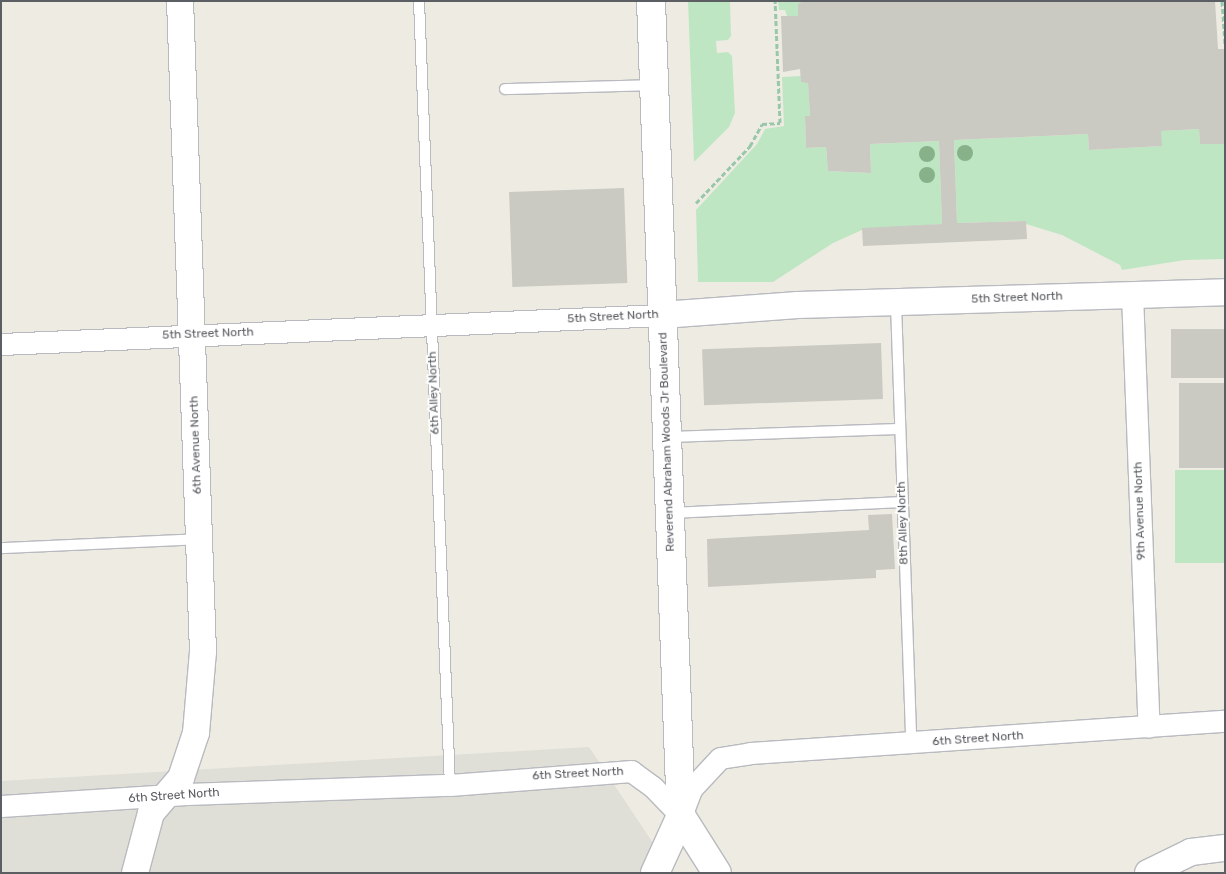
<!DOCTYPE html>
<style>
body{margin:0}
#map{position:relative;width:1226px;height:874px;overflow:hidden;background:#eeece2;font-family:Rubik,sans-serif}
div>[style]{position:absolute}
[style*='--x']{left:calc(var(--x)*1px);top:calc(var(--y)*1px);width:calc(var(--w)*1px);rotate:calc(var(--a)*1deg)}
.industrial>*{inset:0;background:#dfded7}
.green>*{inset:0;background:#bfe6c3;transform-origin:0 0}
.building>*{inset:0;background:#cac9c2;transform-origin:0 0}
.path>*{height:3px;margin-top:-1.5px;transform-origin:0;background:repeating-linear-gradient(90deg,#98c7aa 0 5px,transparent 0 7.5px)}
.roads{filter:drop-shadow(1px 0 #b8babf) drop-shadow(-1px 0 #b8babf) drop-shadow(0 1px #b8babf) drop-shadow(0 -1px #b8babf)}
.service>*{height:10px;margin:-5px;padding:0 5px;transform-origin:5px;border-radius:5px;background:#fff}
.minor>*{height:21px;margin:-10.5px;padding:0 10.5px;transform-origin:10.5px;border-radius:10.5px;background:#fff}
.tertiary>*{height:26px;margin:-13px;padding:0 13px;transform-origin:13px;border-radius:13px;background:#fff}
.secondary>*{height:28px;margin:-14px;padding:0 14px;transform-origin:14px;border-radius:14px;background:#fff}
.trees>*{width:16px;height:16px;margin:-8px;border-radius:50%;background:#87b289}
span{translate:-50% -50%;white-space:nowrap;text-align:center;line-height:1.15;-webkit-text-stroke:4px #fff;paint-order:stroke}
.street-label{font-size:12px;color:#5b5e63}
.frame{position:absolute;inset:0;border:2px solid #5b5e63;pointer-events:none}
</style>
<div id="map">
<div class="industrial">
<div style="clip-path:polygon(589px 747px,673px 873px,1px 873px,1px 781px)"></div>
</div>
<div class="green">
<div style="clip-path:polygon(688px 1px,730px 1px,731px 36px,728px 40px,716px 41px,717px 53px,728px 52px,732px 56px,735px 113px,729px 127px,694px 162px)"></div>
<div style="clip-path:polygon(778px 1px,804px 1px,805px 3px,798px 4px,798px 16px,787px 16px,785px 10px,779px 10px)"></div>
<div style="clip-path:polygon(801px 76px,808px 83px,810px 116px,805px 116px,806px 148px,826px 147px,828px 171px,871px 173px,870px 144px,939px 141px,942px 224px,862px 230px,833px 243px,773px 282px,698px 282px,696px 210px,757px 144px,765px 129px,784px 126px,782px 77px)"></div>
<div style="clip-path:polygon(1199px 129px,1200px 144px,1225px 144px,1225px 259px,1185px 260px,1122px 270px,1120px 265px,1062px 235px,1026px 224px,1026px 221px,957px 223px,954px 140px,1088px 134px,1089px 150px,1161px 146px,1161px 131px)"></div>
<div style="left:1225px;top:470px;width:93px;height:50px;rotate:90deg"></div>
</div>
<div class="building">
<div style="clip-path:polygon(804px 1px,1215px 1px,1218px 49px,1225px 49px,1225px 144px,1200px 144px,1199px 129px,1161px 131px,1162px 146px,1089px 150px,1088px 134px,954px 140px,957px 223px,1026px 221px,1027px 239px,863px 246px,862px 228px,942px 224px,939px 141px,870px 144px,871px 173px,828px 171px,826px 147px,806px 148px,805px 116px,810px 116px,808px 83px,801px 82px,800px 69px,783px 72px,781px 16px,798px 16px,798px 4px)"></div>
<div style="left:624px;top:188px;width:95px;height:115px;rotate:88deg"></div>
<div style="left:1225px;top:329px;width:49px;height:54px;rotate:90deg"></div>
<div style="left:881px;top:343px;width:56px;height:179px;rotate:88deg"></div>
<div style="left:1225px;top:383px;width:85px;height:46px;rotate:90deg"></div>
<div style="clip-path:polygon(892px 514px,895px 569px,876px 570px,876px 578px,708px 587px,707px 539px,869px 530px,868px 515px)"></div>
</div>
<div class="path">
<div style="--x:1222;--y:1;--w:43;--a:86"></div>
<div style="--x:696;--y:203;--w:79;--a:-46.5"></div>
<div style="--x:750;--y:146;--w:25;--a:-61"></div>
<div style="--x:762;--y:124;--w:18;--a:-3"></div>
<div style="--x:780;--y:123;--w:122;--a:-92.3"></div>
</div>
<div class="roads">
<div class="service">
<div style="--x:419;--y:1;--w:785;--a:87.74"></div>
<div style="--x:505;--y:89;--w:148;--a:-1.5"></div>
<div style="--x:896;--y:304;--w:439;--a:88"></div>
<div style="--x:668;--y:437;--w:232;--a:-2"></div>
<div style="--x:671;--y:513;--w:232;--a:-2.7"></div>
<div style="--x:2;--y:548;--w:196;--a:-2.6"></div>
</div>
<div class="minor">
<div style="--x:1132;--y:294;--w:433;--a:87.8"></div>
<div style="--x:1;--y:344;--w:662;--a:-2.51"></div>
<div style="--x:1;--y:806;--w:186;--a:-3.7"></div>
<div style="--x:187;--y:794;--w:263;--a:-2"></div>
<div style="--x:450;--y:785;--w:182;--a:-4.4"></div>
<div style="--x:631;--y:771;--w:27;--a:36"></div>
<div style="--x:653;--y:787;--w:40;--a:46"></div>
<div style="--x:681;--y:816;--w:30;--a:-69"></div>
<div style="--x:692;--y:788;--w:41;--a:-47"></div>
<div style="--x:720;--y:758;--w:30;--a:-9"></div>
<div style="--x:750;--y:753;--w:476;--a:-3.9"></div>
</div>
<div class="tertiary">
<div style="--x:662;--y:315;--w:136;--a:-4.2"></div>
<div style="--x:798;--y:305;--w:427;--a:-1.7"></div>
<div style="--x:135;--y:873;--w:62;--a:-75.1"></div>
<div style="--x:151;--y:813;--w:46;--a:-49.4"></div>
<div style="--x:181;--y:778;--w:47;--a:-71.6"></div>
<div style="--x:196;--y:733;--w:81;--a:-85.1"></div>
<div style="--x:203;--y:652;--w:651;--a:-92.02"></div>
<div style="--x:1148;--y:873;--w:48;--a:-26"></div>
<div style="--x:1191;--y:852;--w:34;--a:-7"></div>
</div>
<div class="secondary">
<div style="--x:651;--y:1;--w:816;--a:87.89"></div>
<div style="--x:681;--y:816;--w:67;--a:57.7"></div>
<div style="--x:655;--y:873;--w:63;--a:-65.5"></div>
</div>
</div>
<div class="trees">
<div style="left:965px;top:153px"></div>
<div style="left:927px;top:154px"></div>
<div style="left:927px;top:175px"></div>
</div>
<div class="street-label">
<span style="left:1017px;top:298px;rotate:-2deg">5th Street North</span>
<span style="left:613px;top:317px;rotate:-3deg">5th Street North</span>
<span style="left:208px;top:334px;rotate:-2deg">5th Street North</span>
<span style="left:434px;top:393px;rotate:-92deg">6th Alley North</span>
<span style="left:667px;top:442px;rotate:-92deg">Reverend Abraham Woods Jr Boulevard</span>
<span style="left:196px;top:445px;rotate:-92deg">6th Avenue North</span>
<span style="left:1140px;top:511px;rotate:-92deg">9th Avenue North</span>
<span style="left:903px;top:523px;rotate:-92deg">8th Alley North</span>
<span style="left:978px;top:739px;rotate:-4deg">6th Street North</span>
<span style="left:578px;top:774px;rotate:-3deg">6th Street North</span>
<span style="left:174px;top:796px;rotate:-4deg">6th Street North</span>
</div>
<div class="frame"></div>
</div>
